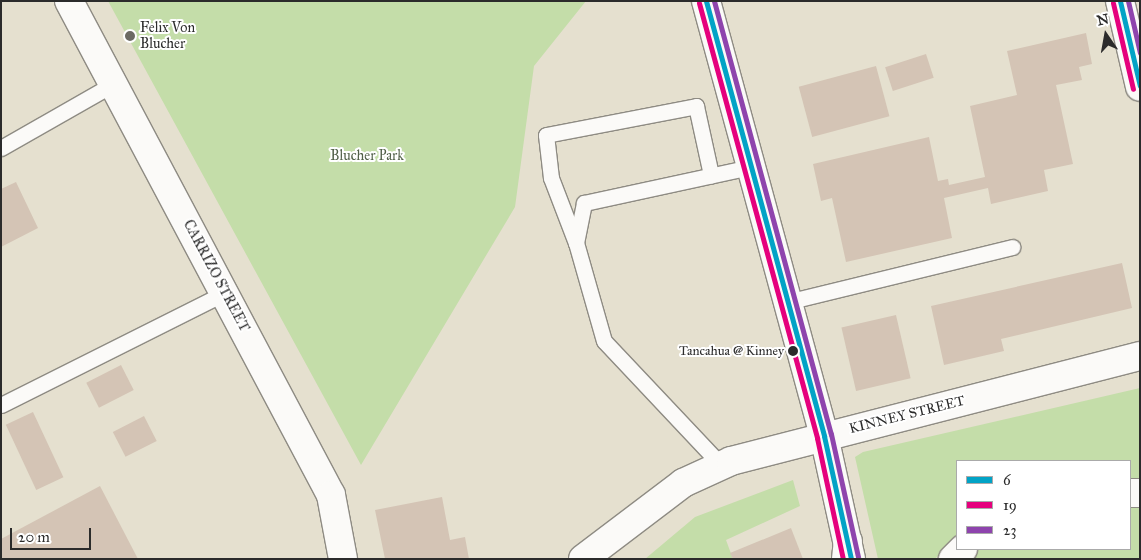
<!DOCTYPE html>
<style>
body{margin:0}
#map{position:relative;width:1141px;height:560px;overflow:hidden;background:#e5e0cf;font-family:"IM FELL Great Primer",serif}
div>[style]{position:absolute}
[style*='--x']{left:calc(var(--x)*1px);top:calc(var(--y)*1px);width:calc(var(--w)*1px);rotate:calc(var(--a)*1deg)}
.green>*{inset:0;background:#c4dda9}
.building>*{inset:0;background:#d4c4b5;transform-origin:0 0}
.roads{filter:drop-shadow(1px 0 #8e8b83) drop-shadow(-1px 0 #8e8b83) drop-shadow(0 1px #8e8b83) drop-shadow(0 -1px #8e8b83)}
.service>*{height:15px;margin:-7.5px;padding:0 7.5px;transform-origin:7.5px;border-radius:7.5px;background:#fbfaf8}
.minor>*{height:28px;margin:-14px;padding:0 14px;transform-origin:14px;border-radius:14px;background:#fbfaf8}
.secondary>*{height:28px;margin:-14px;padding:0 14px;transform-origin:14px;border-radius:14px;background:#fbfaf8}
.primary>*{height:28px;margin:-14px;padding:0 14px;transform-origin:14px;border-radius:14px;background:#fbfaf8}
.bus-1>*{height:5px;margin:-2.5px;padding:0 2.5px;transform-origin:2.5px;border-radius:2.5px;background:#02a3c6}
.bus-2>*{height:5px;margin:-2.5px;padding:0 2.5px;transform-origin:2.5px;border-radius:2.5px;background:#e5007d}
.bus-3>*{height:5px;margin:-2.5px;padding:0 2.5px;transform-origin:2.5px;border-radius:2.5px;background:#8e44ad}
.dots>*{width:14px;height:14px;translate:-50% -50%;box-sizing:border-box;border:2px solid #fff;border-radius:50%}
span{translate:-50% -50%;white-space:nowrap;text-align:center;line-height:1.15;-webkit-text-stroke:4px #fff;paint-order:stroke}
.bus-label{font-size:13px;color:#2b2b2b}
.right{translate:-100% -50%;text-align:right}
.poi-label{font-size:14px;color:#2b2b2b}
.left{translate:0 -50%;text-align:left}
.park-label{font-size:14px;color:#516048}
.street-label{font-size:14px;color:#2b2b2b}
.frame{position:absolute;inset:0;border:2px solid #2b2b2b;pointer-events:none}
.legend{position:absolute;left:956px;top:460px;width:175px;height:90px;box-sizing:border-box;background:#fff;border:1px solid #aaa;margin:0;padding:6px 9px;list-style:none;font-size:15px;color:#2b2b2b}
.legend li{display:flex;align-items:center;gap:10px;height:25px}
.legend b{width:25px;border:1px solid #aaa}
.north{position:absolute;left:1081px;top:10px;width:50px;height:50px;-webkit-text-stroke:4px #fff;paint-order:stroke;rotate:348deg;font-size:14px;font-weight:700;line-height:20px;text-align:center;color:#2b2b2b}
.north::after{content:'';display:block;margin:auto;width:18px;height:22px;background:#2b2b2b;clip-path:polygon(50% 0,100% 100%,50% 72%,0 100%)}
.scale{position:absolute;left:10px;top:528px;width:81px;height:22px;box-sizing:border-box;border:2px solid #2b2b2b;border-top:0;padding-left:6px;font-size:15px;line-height:18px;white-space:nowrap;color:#2b2b2b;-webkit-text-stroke:4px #fff;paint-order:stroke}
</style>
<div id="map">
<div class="green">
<div style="clip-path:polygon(108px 1px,586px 1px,534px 66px,515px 207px,361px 465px)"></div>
<div style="clip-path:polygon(1140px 388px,1140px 480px,1130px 479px,1130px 461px,957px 461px,957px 536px,935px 559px,878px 559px,855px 457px,863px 452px)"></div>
<div style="clip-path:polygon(793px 480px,800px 506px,726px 540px,733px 559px,645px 559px,695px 517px)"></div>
<div style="clip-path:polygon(1130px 502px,1140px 502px,1140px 559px,968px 559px,979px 549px,1130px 549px)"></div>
</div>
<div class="building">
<div style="clip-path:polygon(1086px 33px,1092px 64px,1079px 67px,1082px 80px,1056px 85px,1073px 164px,1044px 170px,1048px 191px,991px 204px,988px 188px,944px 198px,952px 238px,846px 262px,832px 198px,821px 201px,813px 164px,929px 137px,938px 181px,948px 179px,949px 185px,985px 177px,970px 106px,1017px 95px,1007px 51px)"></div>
<div style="left:926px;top:54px;width:25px;height:43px;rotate:72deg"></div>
<div style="left:876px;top:66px;width:52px;height:80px;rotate:75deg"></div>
<div style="clip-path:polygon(16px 182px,38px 228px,1px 247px,1px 189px)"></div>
<div style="clip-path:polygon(1122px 263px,1132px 308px,1001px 339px,1004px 351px,944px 365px,931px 306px)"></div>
<div style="left:896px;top:315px;width:65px;height:56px;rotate:77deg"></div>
<div style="left:121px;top:365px;width:28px;height:39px;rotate:63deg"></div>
<div style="left:33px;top:412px;width:72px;height:30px;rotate:65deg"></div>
<div style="left:144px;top:416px;width:28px;height:35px;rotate:63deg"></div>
<div style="clip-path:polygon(100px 486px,138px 559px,1px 559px,1px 539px)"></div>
<div style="clip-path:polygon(442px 497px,450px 540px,465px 537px,469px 559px,385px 559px,375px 510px)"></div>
<div style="clip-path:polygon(791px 528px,803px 559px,733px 559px,730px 553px)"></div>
</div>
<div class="roads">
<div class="service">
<div style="--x:1;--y:148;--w:129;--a:-29.7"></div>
<div style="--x:576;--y:243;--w:70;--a:-111"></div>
<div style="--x:551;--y:178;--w:43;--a:-96.6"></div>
<div style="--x:546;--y:135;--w:153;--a:-10.9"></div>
<div style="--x:696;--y:106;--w:71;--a:77.7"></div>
<div style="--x:787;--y:302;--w:232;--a:-13.7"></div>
<div style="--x:1;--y:405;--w:250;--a:-26.6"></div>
<div style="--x:721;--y:465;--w:170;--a:-133.3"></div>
<div style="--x:604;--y:341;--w:102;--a:-105.9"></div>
<div style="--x:576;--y:243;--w:41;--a:-78.7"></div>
<div style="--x:584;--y:203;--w:171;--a:-12.2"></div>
</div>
<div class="minor">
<div style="--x:69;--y:1;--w:559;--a:62.06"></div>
<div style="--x:331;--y:495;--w:65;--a:79.4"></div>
<div style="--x:583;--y:559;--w:126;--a:-37.2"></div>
<div style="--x:683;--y:483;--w:53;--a:-24.6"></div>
<div style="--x:731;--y:461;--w:422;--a:-14.4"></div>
</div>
<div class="secondary">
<div style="--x:706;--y:1;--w:451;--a:74.8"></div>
<div style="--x:824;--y:436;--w:126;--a:77.6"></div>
<div style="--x:1120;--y:1;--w:88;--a:76.9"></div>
</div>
<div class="primary">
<div style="--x:1130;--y:493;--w:10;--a:0"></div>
<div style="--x:846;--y:559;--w:18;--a:-84"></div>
<div style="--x:953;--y:559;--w:14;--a:-45"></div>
</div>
</div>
<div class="bus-1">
<div style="--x:706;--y:1;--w:451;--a:74.8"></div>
<div style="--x:824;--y:436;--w:126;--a:77.6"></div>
<div style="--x:1120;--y:1;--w:87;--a:76.8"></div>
</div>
<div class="bus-2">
<div style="--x:699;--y:3;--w:451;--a:74.8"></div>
<div style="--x:817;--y:438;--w:124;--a:77.9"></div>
<div style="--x:1113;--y:3;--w:88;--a:76.9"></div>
</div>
<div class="bus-3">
<div style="--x:714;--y:1;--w:449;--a:74.9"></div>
<div style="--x:831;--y:434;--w:126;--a:77.6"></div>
<div style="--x:1128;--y:1;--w:53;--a:77"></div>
</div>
<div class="dots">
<div style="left:130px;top:36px;background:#6c6a64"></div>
<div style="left:793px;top:351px;background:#2b2b2b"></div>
</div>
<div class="bus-label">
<span class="right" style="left:784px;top:351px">Tancahua @ Kinney</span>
</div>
<div class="poi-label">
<span class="left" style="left:140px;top:36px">Felix Von<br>Blucher</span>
</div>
<div class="park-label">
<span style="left:367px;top:156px">Blucher Park</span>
</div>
<div class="street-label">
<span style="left:216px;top:276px;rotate:62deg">CARRIZO STREET</span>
<span style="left:907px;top:415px;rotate:-14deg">KINNEY STREET</span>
</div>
<div class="frame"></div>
<ul class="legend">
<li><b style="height:6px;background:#02a3c6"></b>6</li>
<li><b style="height:6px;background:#e5007d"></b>19</li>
<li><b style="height:6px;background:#8e44ad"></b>23</li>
</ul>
<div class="north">N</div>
<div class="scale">20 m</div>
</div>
